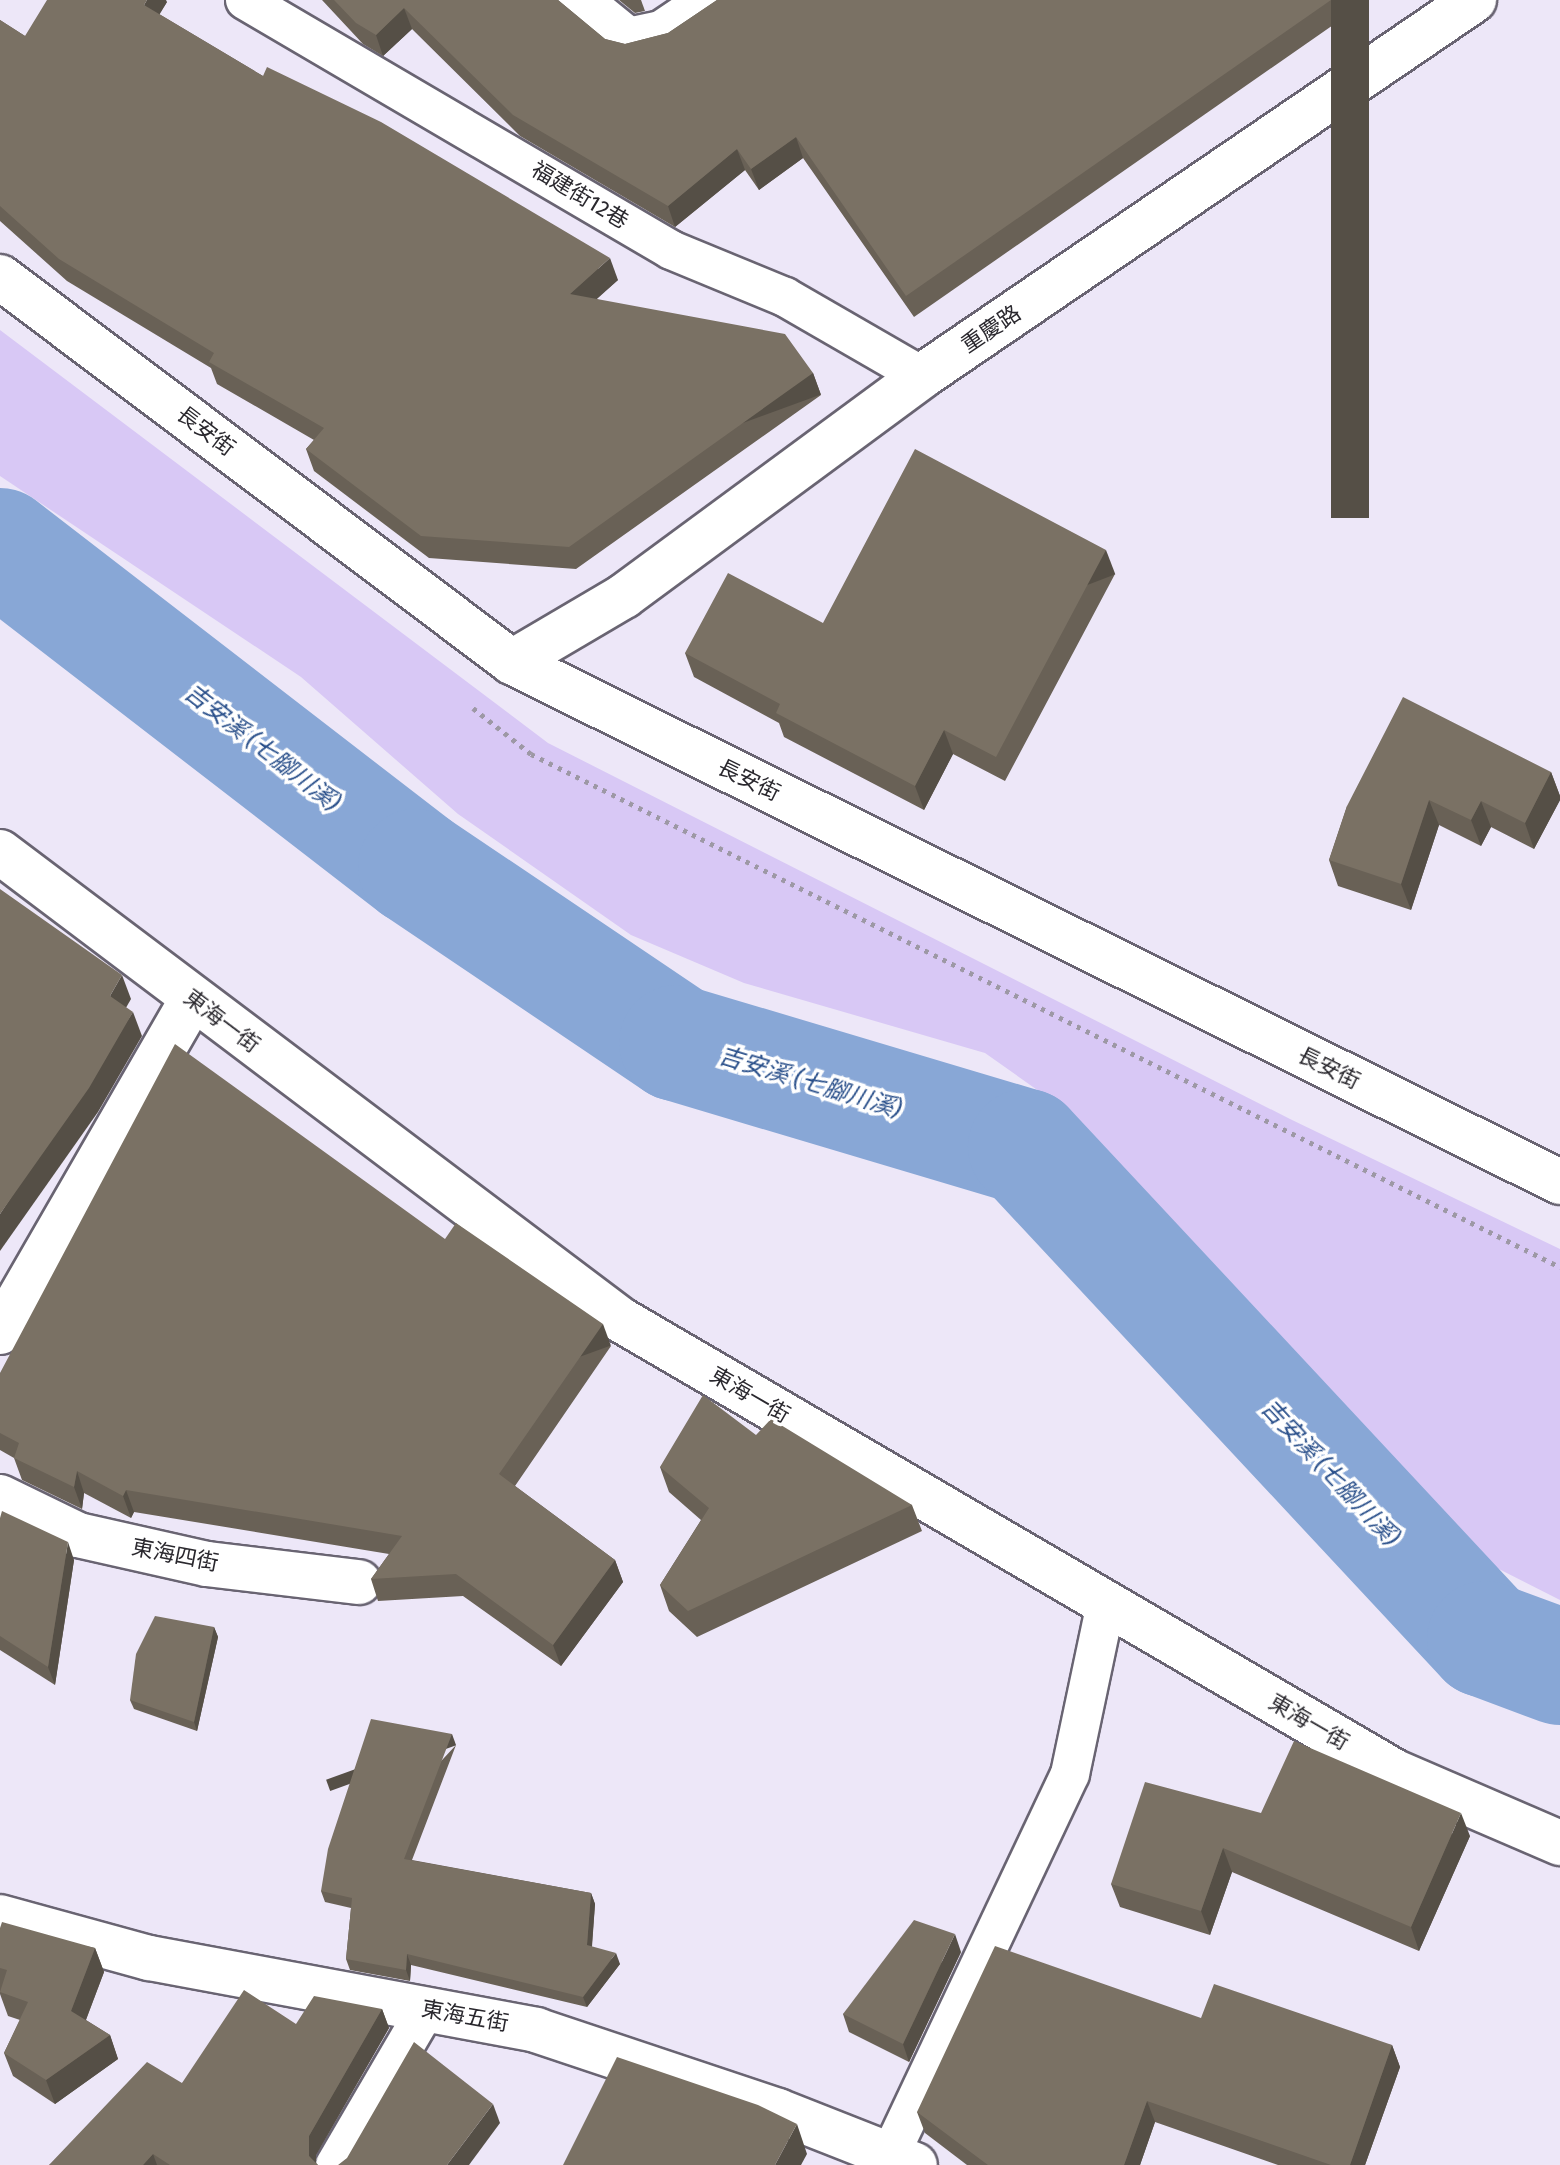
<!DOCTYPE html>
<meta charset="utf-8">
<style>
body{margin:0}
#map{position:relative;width:1560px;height:2165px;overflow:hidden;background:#ede7f8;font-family:"Fira Sans","Noto Sans TC",sans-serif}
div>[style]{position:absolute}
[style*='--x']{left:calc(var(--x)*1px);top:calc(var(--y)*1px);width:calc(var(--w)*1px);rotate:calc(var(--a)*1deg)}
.green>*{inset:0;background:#d8c8f5}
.river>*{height:116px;margin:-58px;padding:0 58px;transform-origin:58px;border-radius:58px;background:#88a7d6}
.path>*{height:5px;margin-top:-2.5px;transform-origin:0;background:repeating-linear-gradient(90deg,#9d98a5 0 4px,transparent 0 10px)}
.roads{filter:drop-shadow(2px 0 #696472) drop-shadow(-2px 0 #696472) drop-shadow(0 2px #696472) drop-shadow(0 -2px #696472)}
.lane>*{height:38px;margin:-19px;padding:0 19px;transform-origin:19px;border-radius:19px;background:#fff}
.street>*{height:44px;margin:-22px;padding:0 22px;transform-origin:22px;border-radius:22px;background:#fff}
.wall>*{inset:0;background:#696156}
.shaded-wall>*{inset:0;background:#554f46;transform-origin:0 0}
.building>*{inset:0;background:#7a7164}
span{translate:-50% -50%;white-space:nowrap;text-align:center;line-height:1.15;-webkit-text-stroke:7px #fff;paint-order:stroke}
.street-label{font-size:22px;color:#2a282e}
.water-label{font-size:24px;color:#294f8a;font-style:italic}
</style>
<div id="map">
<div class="green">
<div style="clip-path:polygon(0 330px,548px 743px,1290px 1119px,1560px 1249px,1560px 1600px,1485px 1562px,1077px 1118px,985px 1053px,744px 983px,631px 935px,458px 814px,301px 677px,0 476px)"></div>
</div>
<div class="river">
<div style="--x:0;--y:546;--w:525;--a:37.66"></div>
<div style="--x:416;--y:867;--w:315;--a:34"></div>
<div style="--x:677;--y:1043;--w:364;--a:16.6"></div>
<div style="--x:1026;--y:1147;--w:673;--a:46.99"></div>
<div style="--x:1485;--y:1639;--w:80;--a:20.5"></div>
</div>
<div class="path">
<div style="--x:473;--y:708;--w:74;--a:38.4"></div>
<div style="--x:531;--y:754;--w:1150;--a:26.5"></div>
</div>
<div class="roads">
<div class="lane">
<div style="--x:245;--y:0;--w:494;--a:30.4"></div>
<div style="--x:671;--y:250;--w:123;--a:22.4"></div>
<div style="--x:785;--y:297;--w:158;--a:30"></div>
<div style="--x:890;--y:2155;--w:421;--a:-64.7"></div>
<div style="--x:1070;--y:1774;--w:175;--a:-78.1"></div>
<div style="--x:335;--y:2165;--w:181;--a:-59.7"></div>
</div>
<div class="street">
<div style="--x:579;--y:0;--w:63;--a:39.2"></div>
<div style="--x:628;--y:40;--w:35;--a:-12"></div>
<div style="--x:662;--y:33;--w:59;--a:-34"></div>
<div style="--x:0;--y:277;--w:641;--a:36.94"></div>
<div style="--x:512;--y:662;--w:1170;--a:26.39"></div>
<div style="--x:512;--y:662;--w:130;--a:-30.5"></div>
<div style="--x:624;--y:596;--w:370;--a:-36.4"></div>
<div style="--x:922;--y:376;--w:668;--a:-34.26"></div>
<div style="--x:0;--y:852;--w:778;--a:37"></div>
<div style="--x:621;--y:1320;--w:896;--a:30.28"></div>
<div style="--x:1395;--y:1772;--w:180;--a:23.3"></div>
<div style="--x:0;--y:1332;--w:384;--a:-60"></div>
<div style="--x:0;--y:1497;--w:87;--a:26"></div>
<div style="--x:78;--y:1535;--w:132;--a:12.7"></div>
<div style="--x:207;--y:1564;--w:153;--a:6.8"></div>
<div style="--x:0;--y:1917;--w:155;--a:15.4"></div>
<div style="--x:149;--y:1958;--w:394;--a:10.5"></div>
<div style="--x:536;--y:2030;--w:255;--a:18.5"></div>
<div style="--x:778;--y:2111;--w:147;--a:21.5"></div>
</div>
</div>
<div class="wall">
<div style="clip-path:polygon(322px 0,558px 0,605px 39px,625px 44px,668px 33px,717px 0,1369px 0,914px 317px,803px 158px,759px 190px,745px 170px,675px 227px,520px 136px,412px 29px,383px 56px,363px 44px)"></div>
<div style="clip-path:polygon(619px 0,641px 0,645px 11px,635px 13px)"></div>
<div style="clip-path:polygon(167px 2px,159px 14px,263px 76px,618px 280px,596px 299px,813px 373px,821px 395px,576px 569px,429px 558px,314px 471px,306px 449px,314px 440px,217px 384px,211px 368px,67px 281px,0 221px,0 20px,25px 36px)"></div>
<div style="clip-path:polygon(1115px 574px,1005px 781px,953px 754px,924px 810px,784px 737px,779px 723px,694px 677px,685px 653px,823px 623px)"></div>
<div style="clip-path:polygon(1551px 772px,1560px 796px,1560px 800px,1534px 849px,1491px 827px,1481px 846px,1439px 825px,1411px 910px,1338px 886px,1329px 860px,1347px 806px)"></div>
<div style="clip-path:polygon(445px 1239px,611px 1346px,515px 1486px,615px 1560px,623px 1582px,561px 1666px,463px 1596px,378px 1601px,371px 1579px,389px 1554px,134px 1512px,131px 1518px,84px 1493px,82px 1509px,22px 1480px,14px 1458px,0 1450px,0 1373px)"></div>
<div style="clip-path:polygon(756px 1435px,912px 1505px,922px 1531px,697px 1637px,669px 1611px,660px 1585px,701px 1520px,669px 1492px,660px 1467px)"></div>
<div style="clip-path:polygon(0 1518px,74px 1560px,55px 1685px,0 1650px)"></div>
<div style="clip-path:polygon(214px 1627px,218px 1637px,197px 1731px,134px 1709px,130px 1700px)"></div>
<div style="clip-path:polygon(456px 1745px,412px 1860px,591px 1893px,595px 1904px,592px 1947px,620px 1964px,587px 2007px,411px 1965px,410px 1981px,350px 1970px,346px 1959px,351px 1908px,325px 1902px,321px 1891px)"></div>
<div style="clip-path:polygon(1261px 1813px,1470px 1836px,1419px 1951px,1232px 1872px,1210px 1935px,1120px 1907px,1111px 1884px)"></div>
<div style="clip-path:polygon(0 1928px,95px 1948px,104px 1972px,86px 2020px,110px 2035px,118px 2059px,55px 2104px,13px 2076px,4px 2053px,20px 2020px,8px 2016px,0 1994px)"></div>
<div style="clip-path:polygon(961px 1952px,909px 2062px,849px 2032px,843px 2014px)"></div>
<div style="clip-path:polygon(382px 2009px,389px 2028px,316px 2155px,316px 2163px,318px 2165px,49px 2165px,182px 2083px,296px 2024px)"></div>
<div style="clip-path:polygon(1201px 2018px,1392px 2045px,1400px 2067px,1365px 2165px,1278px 2165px,1155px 2122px,1140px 2165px,967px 2165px,925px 2133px,917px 2112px)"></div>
</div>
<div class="shaded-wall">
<div style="clip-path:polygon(147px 0,166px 0,167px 2px,152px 27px,144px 5px)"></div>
<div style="left:1331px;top:0;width:38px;height:518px"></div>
<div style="clip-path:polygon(404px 8px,412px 29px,383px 56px,376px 35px)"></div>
<div style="clip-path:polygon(796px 137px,803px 158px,759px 190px,751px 169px)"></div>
<div style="clip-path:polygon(737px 149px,745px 170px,675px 227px,668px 206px)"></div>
<div style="clip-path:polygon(610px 258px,618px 280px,578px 316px,570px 294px)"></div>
<div style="left:813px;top:373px;width:23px;height:300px;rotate:70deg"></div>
<div style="left:1106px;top:550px;width:26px;height:234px;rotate:69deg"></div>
<div style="clip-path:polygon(944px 730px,953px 754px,924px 810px,915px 786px)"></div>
<div style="clip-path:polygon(1551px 772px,1560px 796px,1560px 800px,1534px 849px,1525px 823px)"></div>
<div style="clip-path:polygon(1429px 800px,1439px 825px,1411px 910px,1401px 884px)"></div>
<div style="clip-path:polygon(1481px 801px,1491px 827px,1481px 846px,1471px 820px)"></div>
<div style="clip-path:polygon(122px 975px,131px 999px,119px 1020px,110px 996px)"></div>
<div style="clip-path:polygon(133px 1012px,142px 1036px,98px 1112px,0 1251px,0 1214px)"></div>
<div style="left:603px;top:1324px;width:23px;height:183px;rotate:70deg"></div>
<div style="clip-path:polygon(77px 1471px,84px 1493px,82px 1509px,74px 1487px)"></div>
<div style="clip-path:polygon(126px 1490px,134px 1512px,131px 1518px,123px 1496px)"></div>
<div style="clip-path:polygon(68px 1542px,74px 1560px,55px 1685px,48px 1667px)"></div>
<div style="clip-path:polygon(615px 1560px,623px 1582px,561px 1666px,553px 1645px)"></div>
<div style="clip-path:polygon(214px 1627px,218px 1637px,197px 1731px,194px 1722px)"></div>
<div style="left:452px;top:1734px;width:12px;height:134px;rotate:70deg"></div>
<div style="clip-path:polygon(1461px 1813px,1470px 1836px,1419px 1951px,1411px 1927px)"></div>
<div style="clip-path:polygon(1223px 1848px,1232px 1872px,1210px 1935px,1201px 1911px)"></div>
<div style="clip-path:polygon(591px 1893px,595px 1904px,591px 1956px,587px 1945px)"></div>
<div style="clip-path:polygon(955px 1934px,961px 1952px,909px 2062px,903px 2044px)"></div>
<div style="clip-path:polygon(95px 1948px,104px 1972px,80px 2035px,71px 2011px)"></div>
<div style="clip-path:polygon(616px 1953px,620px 1964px,587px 2007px,583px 1997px)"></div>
<div style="clip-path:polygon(407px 1954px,411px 1965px,410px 1981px,406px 1970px)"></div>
<div style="clip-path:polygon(382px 2009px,389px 2028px,316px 2155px,316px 2165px,309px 2156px,309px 2136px)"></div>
<div style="clip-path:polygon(110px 2035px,118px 2059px,55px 2104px,46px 2080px)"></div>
<div style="clip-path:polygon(1392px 2045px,1400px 2067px,1365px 2165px,1350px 2165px)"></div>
<div style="clip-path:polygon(1147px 2101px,1155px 2122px,1140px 2165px,1124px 2165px)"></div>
<div style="clip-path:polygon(493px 2104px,500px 2123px,469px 2165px,447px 2165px)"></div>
<div style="clip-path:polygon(797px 2124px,807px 2154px,801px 2165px,775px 2165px)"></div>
<div style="clip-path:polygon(153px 2154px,157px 2165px,143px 2165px)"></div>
</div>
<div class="building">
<div style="clip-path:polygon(47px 0,147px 0,144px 5px,263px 76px,267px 67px,381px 122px,610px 258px,570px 294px,785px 334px,813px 373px,569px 547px,421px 536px,306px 449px,324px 428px,209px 362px,214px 353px,59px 259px,0 206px,0 20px,25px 36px)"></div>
<div style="clip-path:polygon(334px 0,558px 0,605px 39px,625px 44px,668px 33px,717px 0,1331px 0,906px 296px,796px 137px,751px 169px,737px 149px,668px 206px,513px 115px,404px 8px,376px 35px,356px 23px)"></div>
<div style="clip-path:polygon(915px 449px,1106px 550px,996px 757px,944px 730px,915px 786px,776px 713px,780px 704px,685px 653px,728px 573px,823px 623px)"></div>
<div style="clip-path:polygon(1403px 697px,1551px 772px,1525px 823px,1481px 801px,1471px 820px,1429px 800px,1401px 884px,1329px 860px,1347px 806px)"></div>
<div style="clip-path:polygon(0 889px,122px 975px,110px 996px,133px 1012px,89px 1088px,0 1214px)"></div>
<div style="clip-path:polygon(175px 1044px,445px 1239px,456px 1223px,603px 1324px,499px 1474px,615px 1560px,553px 1645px,456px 1574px,371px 1579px,402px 1536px,126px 1490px,123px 1496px,77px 1471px,74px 1487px,14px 1458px,19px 1443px,0 1433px,0 1373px)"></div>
<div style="clip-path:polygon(703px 1395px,756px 1435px,771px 1419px,912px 1505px,688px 1611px,660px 1585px,709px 1508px,660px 1467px)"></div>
<div style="clip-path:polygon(2px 1511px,68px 1542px,48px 1667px,0 1636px,0 1518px)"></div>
<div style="clip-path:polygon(155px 1616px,214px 1627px,194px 1722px,130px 1700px,136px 1654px)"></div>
<div style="clip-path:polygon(371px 1719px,452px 1734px,404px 1859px,591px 1893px,587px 1945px,616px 1953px,583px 1997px,407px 1954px,406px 1970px,346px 1959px,352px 1898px,321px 1891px,328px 1849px)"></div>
<div style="clip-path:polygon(1294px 1741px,1461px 1813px,1411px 1927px,1223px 1848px,1201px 1911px,1111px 1884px,1145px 1782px,1261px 1813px)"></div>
<div style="clip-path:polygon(914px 1920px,955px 1934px,903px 2044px,843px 2014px)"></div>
<div style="clip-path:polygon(2px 1922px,95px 1948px,71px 2011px,110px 2035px,46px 2080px,4px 2053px,28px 2002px,0 1992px,7px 1970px,0 1968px,0 1928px)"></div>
<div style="clip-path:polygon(995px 1946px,1201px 2018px,1214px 1984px,1392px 2045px,1350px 2165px,1331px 2165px,1147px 2101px,1124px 2165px,988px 2165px,917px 2112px)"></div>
<div style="clip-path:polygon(244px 1990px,296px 2024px,314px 1996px,382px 2009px,309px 2136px,309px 2156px,318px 2165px,170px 2165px,153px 2154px,143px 2165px,49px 2165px,147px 2062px,182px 2083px)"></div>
<div style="clip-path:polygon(414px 2042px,493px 2104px,447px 2165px,338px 2165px,347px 2158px)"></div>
<div style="clip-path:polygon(617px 2057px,758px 2105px,797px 2124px,775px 2165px,563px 2165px)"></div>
</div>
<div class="street-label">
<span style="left:580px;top:195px;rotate:31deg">福建街12巷</span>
<span style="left:991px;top:329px;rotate:-34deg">重慶路</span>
<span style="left:206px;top:431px;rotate:37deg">長安街</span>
<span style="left:749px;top:780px;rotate:26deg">長安街</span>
<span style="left:222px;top:1021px;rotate:37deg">東海一街</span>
<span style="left:1329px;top:1068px;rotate:26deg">長安街</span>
<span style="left:750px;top:1395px;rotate:30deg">東海一街</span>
<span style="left:175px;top:1555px;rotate:11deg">東海四街</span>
<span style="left:1309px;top:1722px;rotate:30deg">東海一街</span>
<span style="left:465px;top:2016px;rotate:10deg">東海五街</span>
</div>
<div class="water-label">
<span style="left:262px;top:748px;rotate:38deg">吉安溪 (七腳川溪)</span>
<span style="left:810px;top:1083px;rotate:17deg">吉安溪 (七腳川溪)</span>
<span style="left:1330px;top:1473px;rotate:47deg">吉安溪 (七腳川溪)</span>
</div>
</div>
